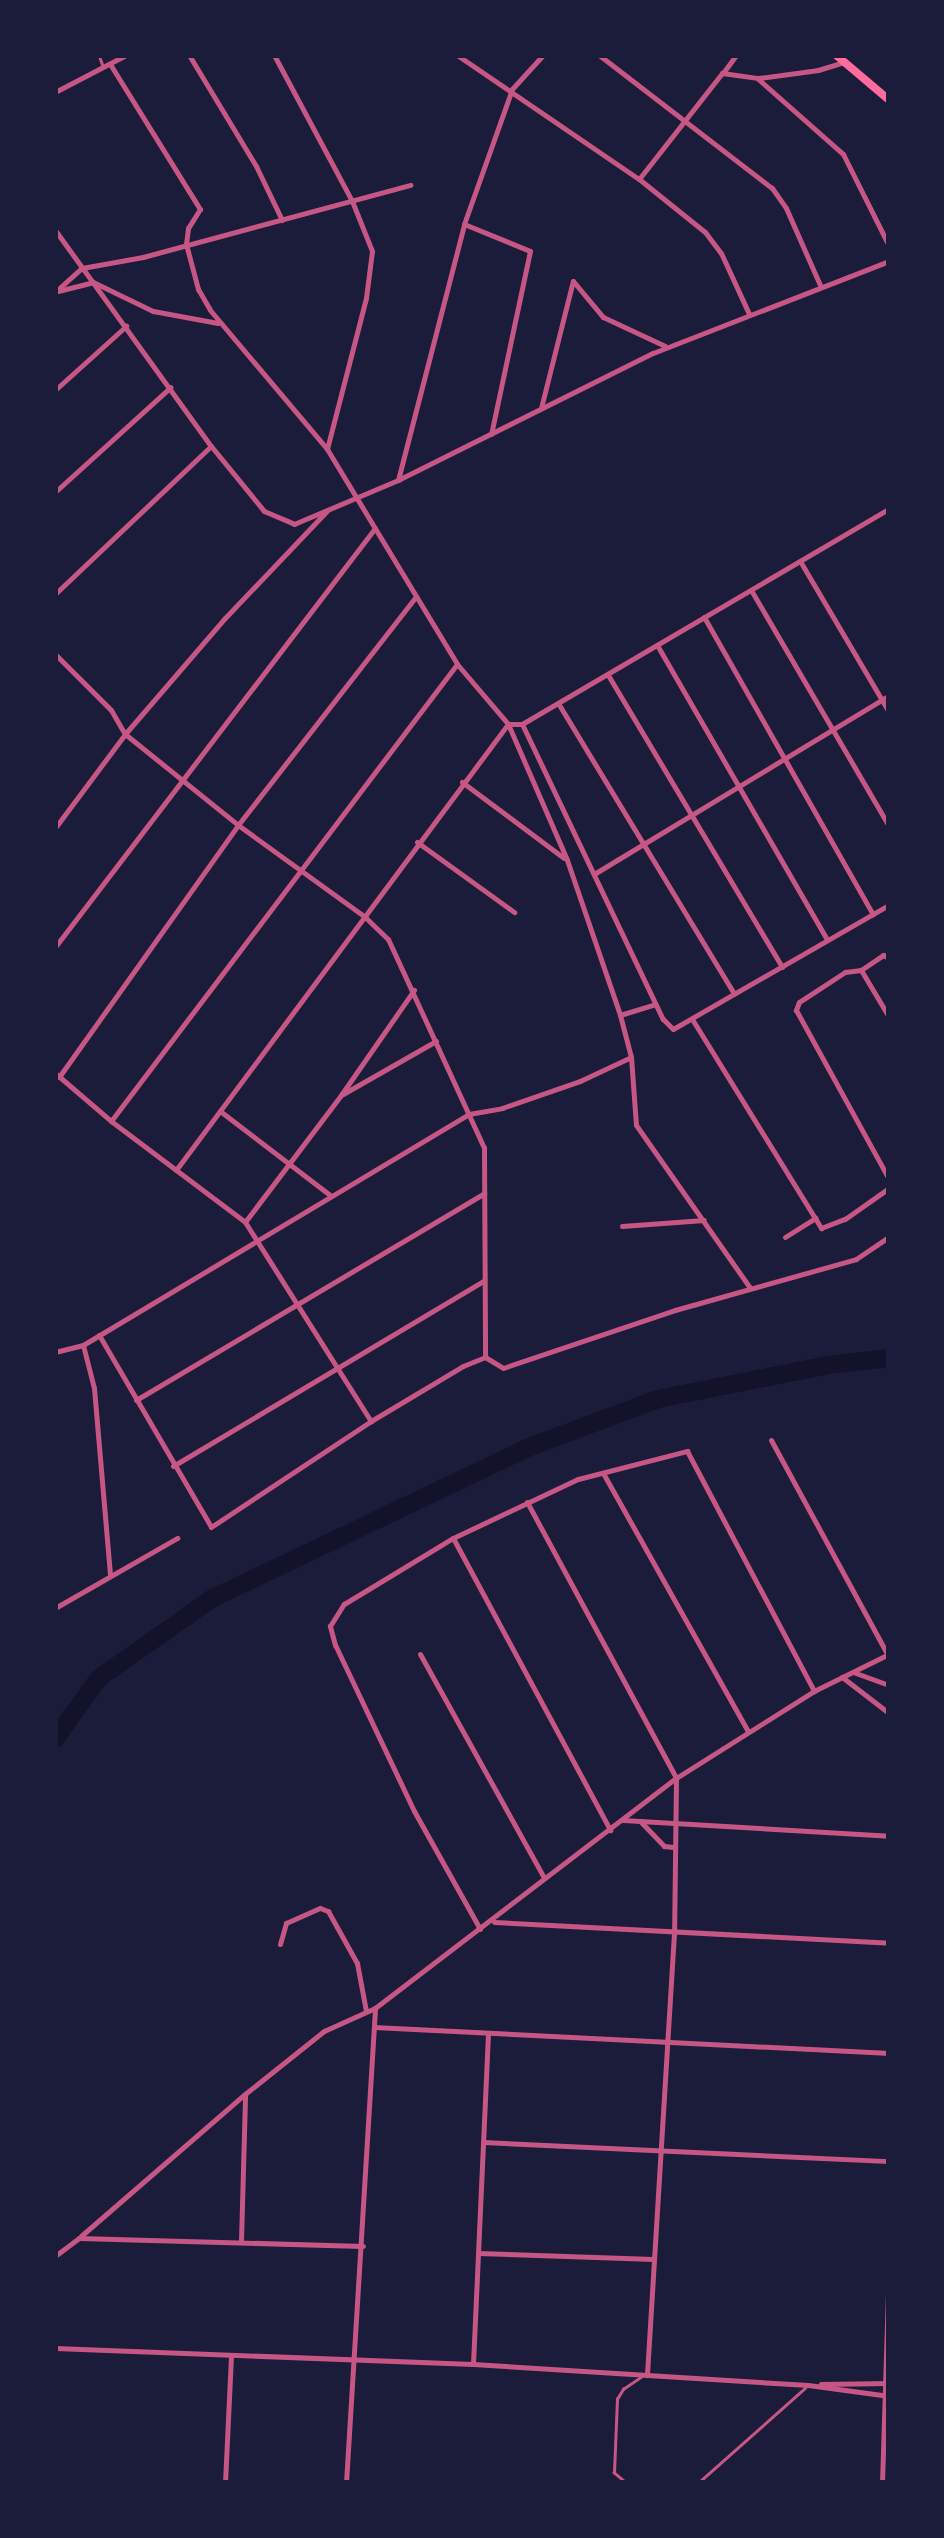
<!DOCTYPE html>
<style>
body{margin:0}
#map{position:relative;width:944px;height:2538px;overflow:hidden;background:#1b1b3a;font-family:"Open Sans",sans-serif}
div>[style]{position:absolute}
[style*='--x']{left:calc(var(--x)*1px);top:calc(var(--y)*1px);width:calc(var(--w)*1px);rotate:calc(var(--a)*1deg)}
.river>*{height:18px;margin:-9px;padding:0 9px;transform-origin:9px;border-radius:9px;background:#12122b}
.service>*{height:2.5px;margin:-1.25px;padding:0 1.25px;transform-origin:1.25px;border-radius:1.25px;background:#c65784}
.minor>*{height:5px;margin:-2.5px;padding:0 2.5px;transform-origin:2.5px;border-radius:2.5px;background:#c65784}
.secondary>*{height:8px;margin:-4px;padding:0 4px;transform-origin:4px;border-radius:4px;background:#ff6b9d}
span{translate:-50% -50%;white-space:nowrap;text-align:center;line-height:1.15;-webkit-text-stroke:9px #1b1b3a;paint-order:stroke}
.frame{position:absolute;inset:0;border:58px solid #1b1b3a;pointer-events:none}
</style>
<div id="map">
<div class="river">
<div style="--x:55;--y:1739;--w:75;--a:-54.2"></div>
<div style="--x:99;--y:1678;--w:139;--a:-35.1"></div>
<div style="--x:213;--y:1598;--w:348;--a:-25.5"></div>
<div style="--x:527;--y:1448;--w:140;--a:-20.5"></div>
<div style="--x:658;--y:1399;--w:173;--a:-11.3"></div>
<div style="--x:828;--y:1365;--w:61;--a:-6.5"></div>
</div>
<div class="service">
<div style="--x:99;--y:55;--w:12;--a:70"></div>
<div style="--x:626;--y:2483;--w:16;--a:-140"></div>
<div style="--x:614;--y:2473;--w:74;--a:-87.7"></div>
<div style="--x:617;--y:2399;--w:12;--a:-59"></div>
<div style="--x:623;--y:2389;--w:22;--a:-34"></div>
<div style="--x:698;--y:2483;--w:143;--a:-41.6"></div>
</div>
<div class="minor">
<div style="--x:189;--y:55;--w:130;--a:58.9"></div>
<div style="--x:256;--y:166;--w:60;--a:64.3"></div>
<div style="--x:274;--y:55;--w:166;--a:61.9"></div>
<div style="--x:352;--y:201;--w:54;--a:68.2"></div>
<div style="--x:372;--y:251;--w:47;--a:97.3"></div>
<div style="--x:366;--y:298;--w:156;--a:104.5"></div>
<div style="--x:457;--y:55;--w:220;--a:34.3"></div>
<div style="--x:639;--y:179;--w:85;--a:38.8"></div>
<div style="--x:705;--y:232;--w:26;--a:53"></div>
<div style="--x:721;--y:253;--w:67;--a:65.3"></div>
<div style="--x:599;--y:55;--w:218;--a:37.6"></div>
<div style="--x:772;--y:188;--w:24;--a:55"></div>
<div style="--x:786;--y:208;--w:84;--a:66.2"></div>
<div style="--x:110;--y:64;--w:171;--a:58.2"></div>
<div style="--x:200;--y:209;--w:22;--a:122"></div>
<div style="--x:188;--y:228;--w:16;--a:97"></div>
<div style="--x:186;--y:244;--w:47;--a:75.1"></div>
<div style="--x:198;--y:289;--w:24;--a:60"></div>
<div style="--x:210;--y:310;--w:182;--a:49.9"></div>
<div style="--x:327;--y:449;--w:251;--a:58.8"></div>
<div style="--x:457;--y:664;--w:79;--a:49.6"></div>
<div style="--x:508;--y:724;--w:14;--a:0"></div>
<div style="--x:522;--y:724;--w:425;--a:-30.4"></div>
<div style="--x:723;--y:73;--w:22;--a:-54"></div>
<div style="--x:759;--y:78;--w:60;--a:-7.7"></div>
<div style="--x:818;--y:70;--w:27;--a:-17"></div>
<div style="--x:55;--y:92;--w:80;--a:-27.5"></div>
<div style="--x:639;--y:179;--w:135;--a:-51.9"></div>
<div style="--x:722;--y:73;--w:35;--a:8"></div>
<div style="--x:757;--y:78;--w:115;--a:41.5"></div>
<div style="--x:843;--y:154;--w:103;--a:63.4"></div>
<div style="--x:464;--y:224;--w:71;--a:22.2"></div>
<div style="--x:530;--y:251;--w:187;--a:102"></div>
<div style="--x:55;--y:230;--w:266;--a:54.2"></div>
<div style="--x:211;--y:446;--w:84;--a:50.8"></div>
<div style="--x:264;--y:511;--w:33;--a:23"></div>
<div style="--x:294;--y:524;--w:113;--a:-22.9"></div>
<div style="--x:398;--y:480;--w:285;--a:-26.5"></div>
<div style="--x:653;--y:353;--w:253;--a:-21.3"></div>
<div style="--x:58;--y:291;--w:36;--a:-14"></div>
<div style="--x:93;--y:282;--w:67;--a:25.8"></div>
<div style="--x:153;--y:311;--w:66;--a:10.5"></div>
<div style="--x:55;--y:292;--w:36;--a:-42"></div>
<div style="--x:82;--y:268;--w:62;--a:-10.2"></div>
<div style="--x:143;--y:257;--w:277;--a:-15.1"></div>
<div style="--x:55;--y:390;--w:96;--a:-42"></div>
<div style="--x:541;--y:408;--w:131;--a:-75.9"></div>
<div style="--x:573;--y:281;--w:47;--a:50.2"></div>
<div style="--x:603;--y:317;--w:68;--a:25.1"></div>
<div style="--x:398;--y:480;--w:264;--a:-75.5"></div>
<div style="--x:464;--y:224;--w:143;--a:-70.4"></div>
<div style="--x:512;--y:89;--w:46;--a:-47.6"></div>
<div style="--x:55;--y:492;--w:156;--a:-42.2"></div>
<div style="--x:800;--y:561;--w:175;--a:59.5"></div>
<div style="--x:751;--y:590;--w:273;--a:59.7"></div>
<div style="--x:55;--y:594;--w:215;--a:-43.5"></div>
<div style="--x:704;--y:617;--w:342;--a:60.4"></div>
<div style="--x:657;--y:645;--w:340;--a:60"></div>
<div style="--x:55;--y:654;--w:79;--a:45"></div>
<div style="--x:111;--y:710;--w:28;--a:60"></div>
<div style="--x:125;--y:734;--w:145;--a:38.8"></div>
<div style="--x:238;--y:825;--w:157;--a:35.9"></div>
<div style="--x:365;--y:917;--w:32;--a:44"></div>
<div style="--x:388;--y:939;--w:230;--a:65.3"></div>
<div style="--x:484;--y:1148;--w:209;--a:89.7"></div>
<div style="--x:608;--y:675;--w:340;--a:59.2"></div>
<div style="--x:558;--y:703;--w:340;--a:58.8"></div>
<div style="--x:522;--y:724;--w:327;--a:64.5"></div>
<div style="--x:663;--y:1019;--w:14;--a:45"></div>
<div style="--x:673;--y:1029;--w:249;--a:-29.9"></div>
<div style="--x:462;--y:782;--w:127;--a:36.7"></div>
<div style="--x:55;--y:828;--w:117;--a:-53.3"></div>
<div style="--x:125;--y:734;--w:152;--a:-49.3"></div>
<div style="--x:224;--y:619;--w:149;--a:-46.4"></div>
<div style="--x:417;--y:842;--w:120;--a:35.8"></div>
<div style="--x:594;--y:874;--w:345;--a:-31.2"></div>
<div style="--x:55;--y:947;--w:527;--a:-52.63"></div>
<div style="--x:861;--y:970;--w:27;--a:-34"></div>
<div style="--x:883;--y:955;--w:7;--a:27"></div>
<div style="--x:620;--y:1015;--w:37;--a:-17"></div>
<div style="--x:889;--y:1017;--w:55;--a:-120.8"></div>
<div style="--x:861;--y:970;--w:16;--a:173"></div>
<div style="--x:845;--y:972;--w:55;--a:146.9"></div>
<div style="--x:799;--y:1002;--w:9;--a:111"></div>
<div style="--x:796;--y:1010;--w:193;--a:61.2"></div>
<div style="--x:692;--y:1019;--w:246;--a:58.3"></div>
<div style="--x:821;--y:1228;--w:26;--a:-21"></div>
<div style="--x:845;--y:1219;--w:54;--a:-35.2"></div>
<div style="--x:55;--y:1073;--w:74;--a:40.6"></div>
<div style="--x:111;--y:1121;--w:168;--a:37"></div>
<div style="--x:245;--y:1222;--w:236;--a:57.7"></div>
<div style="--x:59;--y:1077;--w:309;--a:-54.6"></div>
<div style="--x:238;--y:825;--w:290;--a:-52.1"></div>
<div style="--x:343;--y:1094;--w:107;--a:-29.7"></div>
<div style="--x:220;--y:1111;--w:140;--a:37.4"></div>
<div style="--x:111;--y:1121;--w:573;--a:-52.87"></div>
<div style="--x:176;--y:1170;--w:556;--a:-53.34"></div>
<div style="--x:508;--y:724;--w:148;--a:66.5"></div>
<div style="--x:567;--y:860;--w:164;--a:71.1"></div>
<div style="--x:620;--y:1015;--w:43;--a:75.3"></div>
<div style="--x:631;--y:1057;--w:68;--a:85.8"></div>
<div style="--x:636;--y:1125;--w:199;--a:55"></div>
<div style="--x:245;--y:1222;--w:159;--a:-52.9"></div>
<div style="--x:341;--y:1095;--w:128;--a:-55.2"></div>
<div style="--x:622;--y:1226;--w:82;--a:-4.2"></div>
<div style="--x:785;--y:1237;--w:36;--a:-32"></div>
<div style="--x:99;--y:1335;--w:222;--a:59.7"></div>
<div style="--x:211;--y:1527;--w:192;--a:-33.5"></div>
<div style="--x:371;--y:1421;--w:107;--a:-30.9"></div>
<div style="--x:463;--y:1366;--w:24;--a:-22"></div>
<div style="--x:83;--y:1345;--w:44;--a:75.7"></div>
<div style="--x:94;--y:1388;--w:188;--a:85.1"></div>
<div style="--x:55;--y:1352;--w:29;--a:-14"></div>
<div style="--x:83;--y:1345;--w:450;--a:-30.9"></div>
<div style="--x:469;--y:1114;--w:34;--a:-10"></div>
<div style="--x:502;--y:1108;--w:83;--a:-19.1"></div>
<div style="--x:580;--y:1081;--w:56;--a:-25.2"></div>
<div style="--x:485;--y:1357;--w:21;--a:31"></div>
<div style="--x:503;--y:1368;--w:182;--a:-18.6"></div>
<div style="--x:675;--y:1310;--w:188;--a:-15.7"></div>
<div style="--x:856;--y:1259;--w:40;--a:-34"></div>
<div style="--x:136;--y:1400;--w:405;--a:-30.7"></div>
<div style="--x:771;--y:1440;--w:247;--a:61.5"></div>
<div style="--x:173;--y:1466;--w:361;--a:-30.8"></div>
<div style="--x:603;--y:1473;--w:295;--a:60.7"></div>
<div style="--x:889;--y:1485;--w:1;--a:90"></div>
<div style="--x:527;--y:1502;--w:314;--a:61.6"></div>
<div style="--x:676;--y:1778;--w:155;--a:90.7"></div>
<div style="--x:674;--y:1933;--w:443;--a:93.5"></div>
<div style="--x:453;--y:1538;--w:332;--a:61.7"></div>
<div style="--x:55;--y:1608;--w:141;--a:-29.8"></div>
<div style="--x:420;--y:1654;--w:256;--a:61"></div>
<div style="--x:853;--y:1672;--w:38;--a:20"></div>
<div style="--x:842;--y:1677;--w:59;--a:37.5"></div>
<div style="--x:623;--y:1820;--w:266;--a:3.4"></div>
<div style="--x:640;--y:1821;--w:35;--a:46"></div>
<div style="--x:664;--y:1846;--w:9;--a:6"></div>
<div style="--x:494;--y:1922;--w:396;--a:3"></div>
<div style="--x:480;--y:1929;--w:135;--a:-119.2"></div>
<div style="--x:414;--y:1811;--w:184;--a:-115.4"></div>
<div style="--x:335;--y:1645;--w:20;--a:-105"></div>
<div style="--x:330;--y:1626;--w:26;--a:-58"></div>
<div style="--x:344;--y:1604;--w:127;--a:-31.2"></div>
<div style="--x:453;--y:1538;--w:138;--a:-25.3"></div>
<div style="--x:578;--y:1479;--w:113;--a:-14.4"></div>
<div style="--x:687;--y:1451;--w:272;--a:62.1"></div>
<div style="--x:280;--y:1944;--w:22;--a:-74"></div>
<div style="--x:286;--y:1923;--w:37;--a:-24"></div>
<div style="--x:320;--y:1908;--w:9;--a:21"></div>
<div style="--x:328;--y:1911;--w:60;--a:60.9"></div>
<div style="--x:357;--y:1963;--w:49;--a:79.4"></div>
<div style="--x:374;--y:2027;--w:516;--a:2.89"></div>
<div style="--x:483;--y:2142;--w:406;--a:2.7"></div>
<div style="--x:81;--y:2236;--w:217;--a:-40.9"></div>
<div style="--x:241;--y:2241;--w:147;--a:-88.4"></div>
<div style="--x:245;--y:2094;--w:101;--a:-38.6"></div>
<div style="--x:324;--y:2031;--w:56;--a:-24.3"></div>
<div style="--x:375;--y:2008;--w:379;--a:-37.4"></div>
<div style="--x:676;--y:1778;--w:163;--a:-32.2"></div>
<div style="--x:814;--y:1691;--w:84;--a:-26.3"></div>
<div style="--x:478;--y:2253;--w:175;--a:2"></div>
<div style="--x:55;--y:2256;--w:30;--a:-37"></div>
<div style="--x:79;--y:2238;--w:284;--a:1.6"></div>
<div style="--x:55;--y:2348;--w:418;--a:2.2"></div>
<div style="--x:473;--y:2364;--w:336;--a:3.6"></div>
<div style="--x:808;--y:2385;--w:82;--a:7.7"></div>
<div style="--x:473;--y:2364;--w:331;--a:-87.4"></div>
<div style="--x:821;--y:2384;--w:68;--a:-0.8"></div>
<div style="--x:225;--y:2483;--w:126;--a:-87.3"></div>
<div style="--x:346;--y:2483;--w:476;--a:-86.5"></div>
<div style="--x:882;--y:2483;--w:217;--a:-88.2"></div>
</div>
<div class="secondary">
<div style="--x:836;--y:55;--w:70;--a:40.3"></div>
</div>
<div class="frame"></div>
</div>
